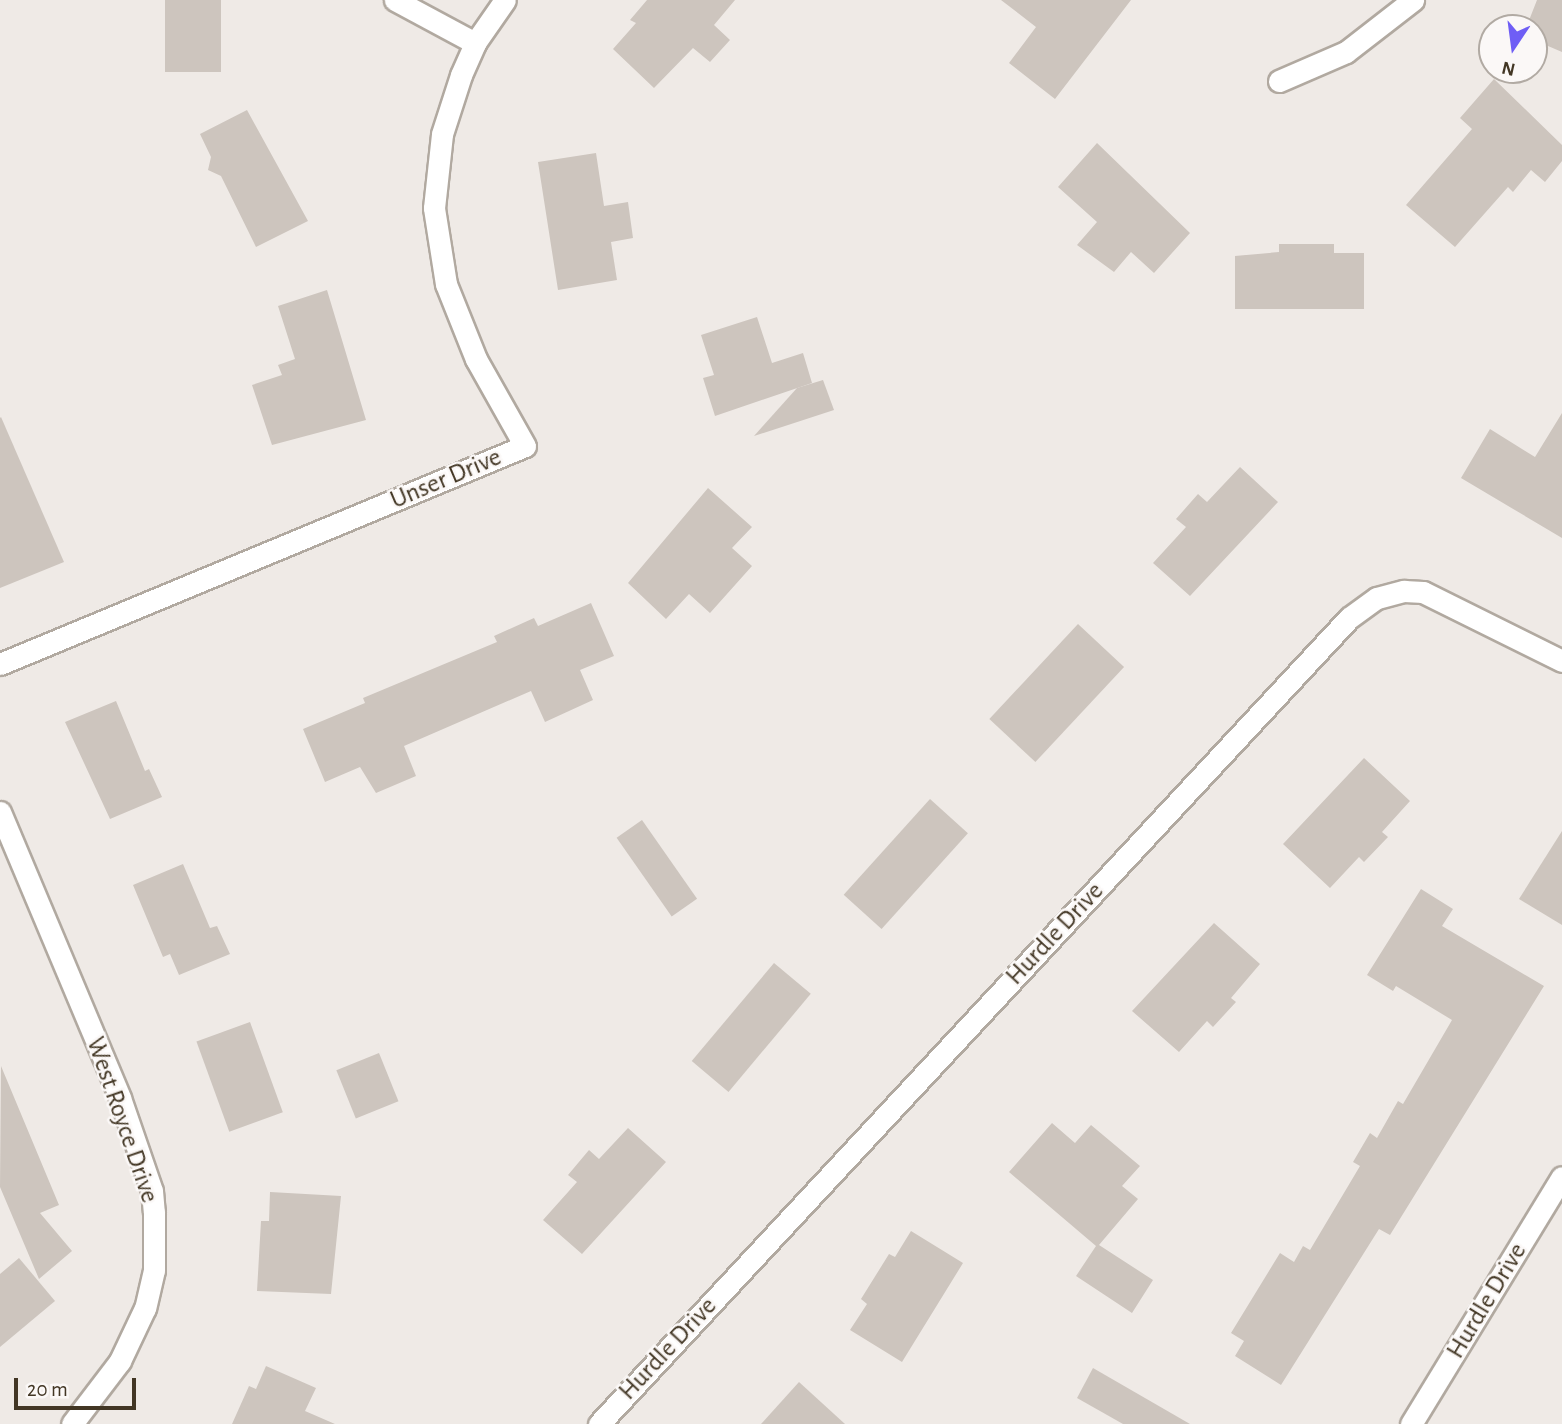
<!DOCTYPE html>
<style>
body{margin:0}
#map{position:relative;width:1562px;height:1424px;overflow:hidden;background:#efeae6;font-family:"Alegreya Sans",sans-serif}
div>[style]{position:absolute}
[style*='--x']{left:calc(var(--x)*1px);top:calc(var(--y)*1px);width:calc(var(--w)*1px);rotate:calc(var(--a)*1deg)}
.building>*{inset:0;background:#cdc5be;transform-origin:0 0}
.roads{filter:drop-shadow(2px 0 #b1a9a0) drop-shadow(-2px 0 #b1a9a0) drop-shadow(0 2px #b1a9a0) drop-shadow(0 -2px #b1a9a0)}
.minor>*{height:21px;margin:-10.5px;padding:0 10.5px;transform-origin:10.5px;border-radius:10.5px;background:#fff}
span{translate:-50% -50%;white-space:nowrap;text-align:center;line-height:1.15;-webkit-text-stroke:5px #fbf8f7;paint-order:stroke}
.street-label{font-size:26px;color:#423624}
.north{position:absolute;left:1478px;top:14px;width:70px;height:70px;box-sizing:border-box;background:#fbf8f7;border:2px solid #b1aaa3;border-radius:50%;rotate:193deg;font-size:19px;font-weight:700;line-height:28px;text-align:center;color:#423624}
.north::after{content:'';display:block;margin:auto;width:24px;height:32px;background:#6f5ef5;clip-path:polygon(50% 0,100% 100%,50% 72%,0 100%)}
.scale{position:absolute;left:14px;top:1378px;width:122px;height:32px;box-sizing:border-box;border:4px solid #423624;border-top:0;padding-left:9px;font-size:21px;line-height:24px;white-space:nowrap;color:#423624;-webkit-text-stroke:5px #fbf8f7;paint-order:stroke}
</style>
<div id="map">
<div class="building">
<div style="left:165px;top:0;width:56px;height:72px"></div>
<div style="clip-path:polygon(647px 0,735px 0,714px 25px,730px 40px,710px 62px,693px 48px,654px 88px,613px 49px,636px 23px,630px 20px)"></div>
<div style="clip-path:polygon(1001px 0,1131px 0,1055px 99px,1009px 63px,1036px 27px)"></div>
<div style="clip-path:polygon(1537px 0,1562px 0,1562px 52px,1534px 40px,1534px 28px,1526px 28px)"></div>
<div style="clip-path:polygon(1494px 79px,1562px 145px,1562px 161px,1545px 182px,1531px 170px,1513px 192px,1508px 187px,1455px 247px,1406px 205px,1472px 129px,1460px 118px)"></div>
<div style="clip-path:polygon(247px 110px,308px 221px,256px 247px,221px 176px,208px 170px,211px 157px,200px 134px)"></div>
<div style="clip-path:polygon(1097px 143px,1190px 233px,1154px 273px,1131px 252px,1114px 272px,1077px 245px,1097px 222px,1058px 187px)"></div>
<div style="clip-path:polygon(596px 153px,604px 206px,628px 202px,633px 238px,611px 242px,617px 280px,558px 290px,538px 162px)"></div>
<div style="clip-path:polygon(1279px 244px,1334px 244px,1334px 253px,1364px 253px,1364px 309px,1235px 309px,1235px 256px,1279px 252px)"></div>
<div style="clip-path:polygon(327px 290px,366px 420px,272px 445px,252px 385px,282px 375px,278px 365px,295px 359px,278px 306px)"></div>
<div style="clip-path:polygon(757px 317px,772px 363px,803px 353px,812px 383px,715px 416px,703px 378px,714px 375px,701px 335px)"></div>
<div style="clip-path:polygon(823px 380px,834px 410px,754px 436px,797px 388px)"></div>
<div style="clip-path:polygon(1562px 413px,1562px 538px,1461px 478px,1490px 429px,1535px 457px)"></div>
<div style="clip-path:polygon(1px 417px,64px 562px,0 588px,0 418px)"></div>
<div style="clip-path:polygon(1240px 467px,1278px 502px,1190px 596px,1153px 563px,1186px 527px,1176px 519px,1198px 494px,1207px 502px)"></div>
<div style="clip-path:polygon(708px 488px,752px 527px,732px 548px,752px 566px,710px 613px,689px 594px,666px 619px,628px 583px)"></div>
<div style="clip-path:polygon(591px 603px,614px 656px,580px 670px,593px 700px,545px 722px,531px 691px,404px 746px,416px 776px,376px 793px,360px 767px,325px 782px,303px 729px,365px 703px,363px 698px,497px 642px,494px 636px,534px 618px,538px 626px)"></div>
<div style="left:1078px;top:624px;width:63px;height:130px;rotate:43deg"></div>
<div style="clip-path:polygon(116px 701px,145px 771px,149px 769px,162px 797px,110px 819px,65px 722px)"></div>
<div style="clip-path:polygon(1364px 758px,1410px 801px,1382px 832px,1388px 837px,1364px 862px,1359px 857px,1330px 888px,1283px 844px)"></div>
<div style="left:930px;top:799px;width:51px;height:129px;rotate:42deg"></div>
<div style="left:642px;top:820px;width:96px;height:31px;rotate:55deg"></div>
<div style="clip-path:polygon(1562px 831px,1562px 925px,1519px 899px)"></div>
<div style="clip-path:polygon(183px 864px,210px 928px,217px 926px,230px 954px,179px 975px,170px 954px,163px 957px,133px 885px)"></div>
<div style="clip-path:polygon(1421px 889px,1453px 909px,1442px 926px,1544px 986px,1390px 1235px,1379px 1229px,1281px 1385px,1235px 1356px,1244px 1341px,1231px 1333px,1280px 1253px,1294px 1262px,1303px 1246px,1310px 1250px,1360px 1166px,1353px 1162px,1370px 1133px,1377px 1138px,1398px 1101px,1403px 1104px,1452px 1020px,1396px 986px,1393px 991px,1367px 975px)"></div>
<div style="clip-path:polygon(1214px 923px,1260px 964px,1231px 998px,1236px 1002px,1213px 1027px,1207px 1021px,1179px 1052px,1132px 1011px)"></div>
<div style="left:774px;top:963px;width:48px;height:128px;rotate:40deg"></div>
<div style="left:250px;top:1022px;width:96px;height:57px;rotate:70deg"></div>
<div style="left:379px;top:1053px;width:52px;height:46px;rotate:68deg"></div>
<div style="clip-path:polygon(1px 1066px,59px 1205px,40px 1213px,72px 1251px,39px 1279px,0 1187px)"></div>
<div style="clip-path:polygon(1052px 1123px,1075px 1143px,1091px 1125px,1140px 1166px,1122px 1186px,1138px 1199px,1099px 1245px,1153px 1280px,1132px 1313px,1076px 1276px,1096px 1246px,1009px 1172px)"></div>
<div style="clip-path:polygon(628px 1128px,666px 1162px,582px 1254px,543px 1220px,577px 1182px,568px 1175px,589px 1150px,599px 1159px)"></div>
<div style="clip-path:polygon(270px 1192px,341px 1196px,331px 1294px,257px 1291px,261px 1221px,269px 1221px)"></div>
<div style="clip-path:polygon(911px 1231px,963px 1263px,902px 1362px,850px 1330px,867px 1304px,861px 1299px,889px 1254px,895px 1257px)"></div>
<div style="clip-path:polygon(19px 1258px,55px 1301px,0 1347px,0 1274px)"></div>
<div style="clip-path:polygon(266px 1366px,316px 1388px,305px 1411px,335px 1424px,232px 1424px,249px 1386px,256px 1389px)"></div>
<div style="clip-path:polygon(1093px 1368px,1190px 1424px,1123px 1424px,1077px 1398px)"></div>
<div style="clip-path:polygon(799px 1382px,845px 1424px,761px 1424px)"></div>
</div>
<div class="roads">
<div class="minor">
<div style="--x:395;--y:0;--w:91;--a:28.3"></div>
<div style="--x:1279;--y:81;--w:73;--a:-23.4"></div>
<div style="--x:1346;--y:52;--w:85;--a:-37.8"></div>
<div style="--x:0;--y:664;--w:568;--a:-22.55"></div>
<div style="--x:525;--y:446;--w:100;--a:-119.4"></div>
<div style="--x:476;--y:359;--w:81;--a:-111.8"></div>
<div style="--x:446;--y:284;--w:77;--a:-99"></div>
<div style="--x:434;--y:208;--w:74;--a:-83.8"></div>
<div style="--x:442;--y:134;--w:62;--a:-72.1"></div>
<div style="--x:461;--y:75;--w:35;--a:-66"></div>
<div style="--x:475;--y:43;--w:52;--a:-55.1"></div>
<div style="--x:0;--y:812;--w:310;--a:67.2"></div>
<div style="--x:120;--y:1098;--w:98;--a:71"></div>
<div style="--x:152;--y:1191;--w:21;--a:85"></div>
<div style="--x:154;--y:1212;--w:58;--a:90"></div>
<div style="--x:154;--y:1270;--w:39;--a:103"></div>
<div style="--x:145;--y:1308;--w:59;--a:115.3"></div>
<div style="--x:120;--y:1361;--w:79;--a:127.3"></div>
<div style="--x:599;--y:1424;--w:1101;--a:-47.06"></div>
<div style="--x:1349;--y:618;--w:34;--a:-36"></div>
<div style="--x:1377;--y:598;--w:28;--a:-15"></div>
<div style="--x:1404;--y:591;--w:19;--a:3"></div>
<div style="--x:1423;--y:592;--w:155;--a:26.4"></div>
<div style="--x:1411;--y:1424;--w:289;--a:-58.6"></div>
</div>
</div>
<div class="street-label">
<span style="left:446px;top:479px;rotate:-23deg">Unser Drive</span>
<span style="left:1055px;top:934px;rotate:-47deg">Hurdle Drive</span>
<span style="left:122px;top:1120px;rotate:71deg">West Royce Drive</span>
<span style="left:1487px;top:1301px;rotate:-59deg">Hurdle Drive</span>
<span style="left:668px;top:1349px;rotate:-47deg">Hurdle Drive</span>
</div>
<div class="north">N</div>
<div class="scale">20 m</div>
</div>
